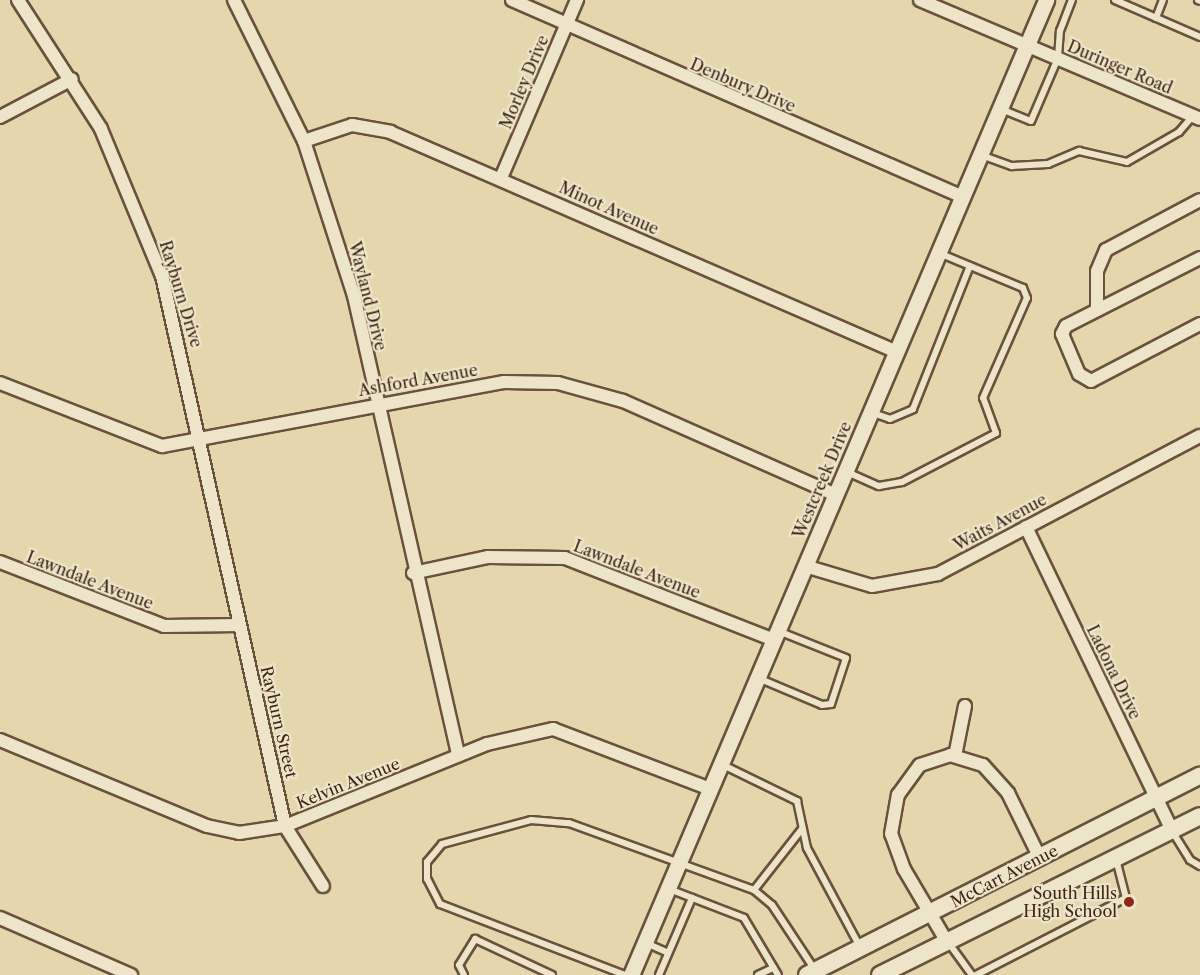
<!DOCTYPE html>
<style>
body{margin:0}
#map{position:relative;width:1200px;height:975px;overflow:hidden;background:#e4d7ad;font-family:"Libre Caslon Text",serif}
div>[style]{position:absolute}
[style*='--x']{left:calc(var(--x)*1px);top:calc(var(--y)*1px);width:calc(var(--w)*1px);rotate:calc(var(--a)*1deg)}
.roads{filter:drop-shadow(2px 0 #68523c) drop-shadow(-2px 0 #68523c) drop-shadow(0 2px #68523c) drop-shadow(0 -2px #68523c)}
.service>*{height:6px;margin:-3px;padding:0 3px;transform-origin:3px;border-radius:3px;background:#ede5ca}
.minor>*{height:12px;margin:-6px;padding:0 6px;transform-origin:6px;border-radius:6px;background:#ede5ca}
.tertiary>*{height:15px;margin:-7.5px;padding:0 7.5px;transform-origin:7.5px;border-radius:7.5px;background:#ede5ca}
.secondary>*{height:16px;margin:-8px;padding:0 8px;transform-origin:8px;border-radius:8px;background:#ede5ca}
.dots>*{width:16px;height:16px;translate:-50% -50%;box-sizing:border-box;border:3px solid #ede5ca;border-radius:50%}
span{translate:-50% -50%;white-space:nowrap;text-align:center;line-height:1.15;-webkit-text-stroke:4.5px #ede5ca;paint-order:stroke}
.street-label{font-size:16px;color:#3e2517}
.poi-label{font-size:16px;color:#3e2517}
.right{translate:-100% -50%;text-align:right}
</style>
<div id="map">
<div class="roads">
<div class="service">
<div style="--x:1115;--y:0;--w:93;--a:23.5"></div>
<div style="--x:1198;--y:0;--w:2;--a:27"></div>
<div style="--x:1156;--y:18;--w:19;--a:-69"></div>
<div style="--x:1001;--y:109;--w:32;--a:22"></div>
<div style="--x:1031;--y:121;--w:69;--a:-66.8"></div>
<div style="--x:1058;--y:58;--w:27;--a:-86"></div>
<div style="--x:1060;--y:31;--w:33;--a:-69"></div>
<div style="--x:981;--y:155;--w:33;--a:20"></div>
<div style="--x:1012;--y:166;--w:36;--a:-3"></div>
<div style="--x:1048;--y:164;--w:34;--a:-23"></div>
<div style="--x:1079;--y:151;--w:49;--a:12.9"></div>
<div style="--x:1127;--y:162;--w:60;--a:-30"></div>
<div style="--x:1179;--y:132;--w:21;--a:-49"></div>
<div style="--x:873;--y:413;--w:18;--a:19"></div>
<div style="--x:890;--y:419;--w:25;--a:-23"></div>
<div style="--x:913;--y:409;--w:154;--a:-68.3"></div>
<div style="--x:847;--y:472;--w:35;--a:24"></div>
<div style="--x:879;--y:486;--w:23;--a:-10"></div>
<div style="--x:902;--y:482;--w:106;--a:-27.5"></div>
<div style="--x:996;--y:433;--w:37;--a:-110"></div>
<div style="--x:983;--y:398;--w:109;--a:-66.3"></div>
<div style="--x:1027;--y:298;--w:11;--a:-112"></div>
<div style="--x:1023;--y:288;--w:91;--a:-157.4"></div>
<div style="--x:758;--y:678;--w:69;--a:22.9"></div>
<div style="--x:822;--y:705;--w:9;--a:-6"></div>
<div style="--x:831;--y:704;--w:48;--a:-71.9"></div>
<div style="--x:846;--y:658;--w:73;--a:-158.3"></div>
<div style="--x:721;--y:764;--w:85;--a:26"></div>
<div style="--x:797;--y:801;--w:48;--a:78"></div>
<div style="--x:807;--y:848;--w:112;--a:61.8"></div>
<div style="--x:1172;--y:831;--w:34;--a:58"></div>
<div style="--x:1190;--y:860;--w:12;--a:31"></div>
<div style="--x:669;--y:889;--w:80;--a:21.1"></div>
<div style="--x:744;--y:918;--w:66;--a:59.2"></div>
<div style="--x:754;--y:890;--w:78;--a:-51.8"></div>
<div style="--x:948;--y:942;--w:41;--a:54"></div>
<div style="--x:646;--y:943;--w:24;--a:24"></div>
<div style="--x:464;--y:975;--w:11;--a:-117"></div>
<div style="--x:459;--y:965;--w:31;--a:-58"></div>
<div style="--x:475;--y:939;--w:85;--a:25.1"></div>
<div style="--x:625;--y:975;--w:198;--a:-159"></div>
<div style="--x:440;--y:904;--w:28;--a:-117"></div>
<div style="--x:427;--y:879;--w:17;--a:-90"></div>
<div style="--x:427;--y:862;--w:23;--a:-50"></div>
<div style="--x:442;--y:844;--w:92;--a:-15.1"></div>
<div style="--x:531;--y:820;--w:38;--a:5"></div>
<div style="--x:569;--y:823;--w:197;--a:19.9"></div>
<div style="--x:754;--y:890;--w:23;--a:40"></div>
<div style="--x:772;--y:905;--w:78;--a:56.5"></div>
<div style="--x:659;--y:975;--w:84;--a:-66.8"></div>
<div style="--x:758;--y:975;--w:17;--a:-25"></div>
<div style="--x:976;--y:975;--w:169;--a:-27.2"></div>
<div style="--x:1126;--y:898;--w:40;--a:-104.4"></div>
</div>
<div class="minor">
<div style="--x:18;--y:0;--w:153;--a:57.2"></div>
<div style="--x:101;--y:129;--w:159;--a:67.5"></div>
<div style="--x:162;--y:276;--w:564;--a:77.39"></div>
<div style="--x:285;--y:826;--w:71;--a:57.7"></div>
<div style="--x:234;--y:0;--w:157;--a:63.6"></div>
<div style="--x:304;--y:141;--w:163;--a:72.1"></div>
<div style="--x:354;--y:296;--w:471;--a:77.2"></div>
<div style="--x:512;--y:0;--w:491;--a:23.6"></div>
<div style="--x:920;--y:0;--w:304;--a:23"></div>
<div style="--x:0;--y:117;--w:81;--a:-27.8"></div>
<div style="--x:304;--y:141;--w:51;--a:-18.4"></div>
<div style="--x:352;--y:125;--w:39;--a:10"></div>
<div style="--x:390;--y:132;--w:553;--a:23.46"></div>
<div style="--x:501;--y:178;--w:194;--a:-66.9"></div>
<div style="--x:1200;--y:258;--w:150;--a:153.1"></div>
<div style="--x:1066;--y:326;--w:9;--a:117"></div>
<div style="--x:1062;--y:334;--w:43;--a:67"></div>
<div style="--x:1079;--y:374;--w:14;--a:30"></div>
<div style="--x:1091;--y:381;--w:123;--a:-27.6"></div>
<div style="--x:1097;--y:310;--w:39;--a:-90"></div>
<div style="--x:1097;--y:271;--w:23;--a:-67"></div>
<div style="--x:1106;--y:250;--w:106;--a:-28"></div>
<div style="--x:0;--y:383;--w:174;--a:21.3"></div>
<div style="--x:162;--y:446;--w:348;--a:-10.6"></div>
<div style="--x:504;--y:382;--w:54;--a:1.1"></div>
<div style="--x:558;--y:383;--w:67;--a:15.5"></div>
<div style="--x:623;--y:401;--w:233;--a:23.8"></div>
<div style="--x:1026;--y:527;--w:337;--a:64.3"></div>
<div style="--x:0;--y:562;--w:176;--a:21.3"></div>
<div style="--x:164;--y:626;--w:76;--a:-0.8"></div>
<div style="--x:805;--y:566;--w:70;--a:16.6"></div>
<div style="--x:872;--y:586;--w:67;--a:-10.3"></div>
<div style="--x:938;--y:574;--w:296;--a:-27.8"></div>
<div style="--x:413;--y:573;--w:77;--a:-12"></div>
<div style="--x:488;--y:557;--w:77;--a:0.7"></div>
<div style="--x:565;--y:558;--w:225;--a:21.4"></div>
<div style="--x:0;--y:740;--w:224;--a:22.6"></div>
<div style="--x:207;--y:826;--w:33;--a:12"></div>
<div style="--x:239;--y:833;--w:47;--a:-8.7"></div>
<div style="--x:285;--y:826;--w:218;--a:-22.1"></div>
<div style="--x:487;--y:744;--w:68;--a:-12.8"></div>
<div style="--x:553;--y:729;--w:168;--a:20.9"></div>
<div style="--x:955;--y:756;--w:51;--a:-78.7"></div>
<div style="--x:0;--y:918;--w:143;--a:23.5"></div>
<div style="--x:947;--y:942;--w:85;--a:-120.5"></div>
<div style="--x:904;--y:869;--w:37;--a:-110"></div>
<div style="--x:891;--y:834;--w:40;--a:-80"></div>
<div style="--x:898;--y:795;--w:37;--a:-54"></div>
<div style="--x:920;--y:765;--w:32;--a:-18"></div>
<div style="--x:950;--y:755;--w:34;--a:17"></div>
<div style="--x:983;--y:765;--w:38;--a:48"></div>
<div style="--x:1008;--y:793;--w:72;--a:63.8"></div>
</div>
<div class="tertiary">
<div style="--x:631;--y:975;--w:1060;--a:-66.94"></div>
</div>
<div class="secondary">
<div style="--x:807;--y:975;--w:441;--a:-26.9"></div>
<div style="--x:880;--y:975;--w:357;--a:-26.4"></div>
</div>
</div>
<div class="dots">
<div style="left:1129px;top:902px;background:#8f2418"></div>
</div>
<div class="street-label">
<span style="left:1120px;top:67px;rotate:23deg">Duringer Road</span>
<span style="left:524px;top:82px;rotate:-67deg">Morley Drive</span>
<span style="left:743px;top:85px;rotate:23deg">Denbury Drive</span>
<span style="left:609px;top:208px;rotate:24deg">Minot Avenue</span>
<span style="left:181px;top:294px;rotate:73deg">Rayburn Drive</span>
<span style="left:368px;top:296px;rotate:76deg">Wayland Drive</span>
<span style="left:418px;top:380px;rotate:-10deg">Ashford Avenue</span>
<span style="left:822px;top:480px;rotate:-67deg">Westcreek Drive</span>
<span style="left:1000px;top:522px;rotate:-28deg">Waits Avenue</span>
<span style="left:637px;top:569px;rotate:21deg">Lawndale Avenue</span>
<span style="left:90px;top:580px;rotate:21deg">Lawndale Avenue</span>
<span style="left:1114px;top:672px;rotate:64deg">Ladona Drive</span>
<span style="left:279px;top:722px;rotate:77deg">Rayburn Street</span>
<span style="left:348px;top:783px;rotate:-22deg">Kelvin Avenue</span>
<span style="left:1004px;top:876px;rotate:-27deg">McCart Avenue</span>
</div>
<div class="poi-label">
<span class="right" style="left:1117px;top:902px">South Hills<br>High School</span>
</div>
</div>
